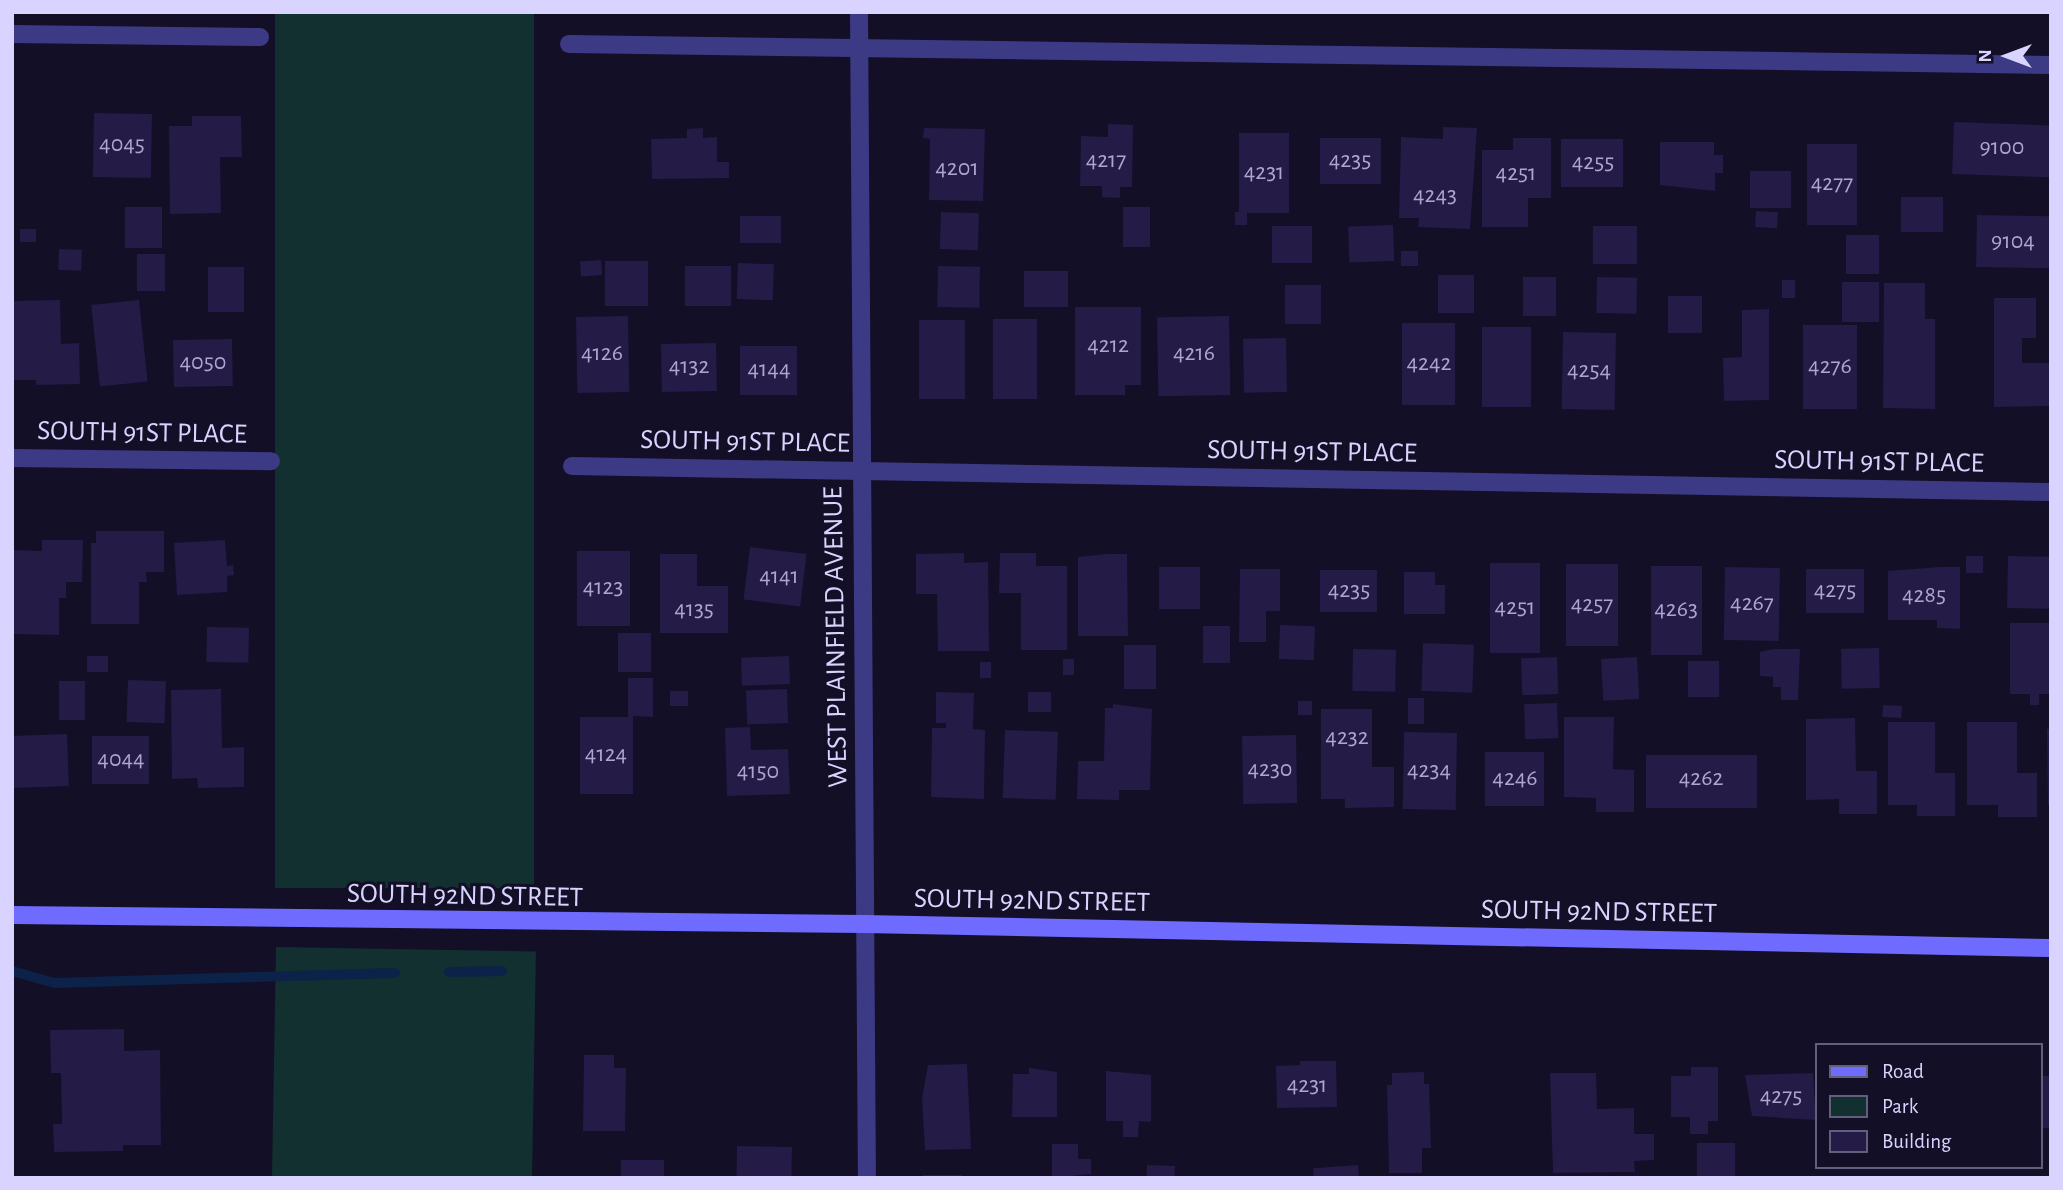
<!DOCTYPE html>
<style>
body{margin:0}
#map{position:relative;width:2063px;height:1190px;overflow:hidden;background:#130f26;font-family:"Alegreya Sans",sans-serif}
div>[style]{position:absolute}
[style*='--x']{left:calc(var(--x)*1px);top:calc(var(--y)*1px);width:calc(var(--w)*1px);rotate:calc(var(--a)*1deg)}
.green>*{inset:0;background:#12302f;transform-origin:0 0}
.stream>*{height:10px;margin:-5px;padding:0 5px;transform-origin:5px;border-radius:5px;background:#0c2248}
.building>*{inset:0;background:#241b47;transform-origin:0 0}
.street>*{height:18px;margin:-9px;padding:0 9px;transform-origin:9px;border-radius:9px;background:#3d3a85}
.secondary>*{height:18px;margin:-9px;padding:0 9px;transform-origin:9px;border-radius:9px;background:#6f6bff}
span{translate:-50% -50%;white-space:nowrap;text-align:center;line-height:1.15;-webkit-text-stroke:6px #130f26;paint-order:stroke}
.number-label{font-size:24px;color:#aca6d1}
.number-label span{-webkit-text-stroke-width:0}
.street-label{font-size:28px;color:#d9d4ff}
.frame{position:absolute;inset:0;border:14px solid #d9d4ff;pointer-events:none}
.legend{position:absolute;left:1815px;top:1043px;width:228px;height:126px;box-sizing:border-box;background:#130f26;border:2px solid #625e7d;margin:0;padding:9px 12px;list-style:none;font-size:21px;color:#d9d4ff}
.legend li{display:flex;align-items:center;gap:14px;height:35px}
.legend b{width:35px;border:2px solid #625e7d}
.north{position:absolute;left:1972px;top:21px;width:70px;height:70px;-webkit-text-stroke:5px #130f26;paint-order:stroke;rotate:270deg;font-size:19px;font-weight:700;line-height:28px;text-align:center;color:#d9d4ff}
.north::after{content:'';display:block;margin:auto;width:24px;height:32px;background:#d9d4ff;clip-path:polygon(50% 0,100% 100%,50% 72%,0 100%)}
</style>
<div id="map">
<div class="green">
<div style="left:275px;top:12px;width:259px;height:876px"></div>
<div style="left:276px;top:947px;width:260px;height:231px;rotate:1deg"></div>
</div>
<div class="stream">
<div style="--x:12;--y:971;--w:44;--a:15.9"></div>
<div style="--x:54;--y:983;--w:341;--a:-1.7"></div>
<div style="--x:449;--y:972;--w:53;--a:-1.1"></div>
</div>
<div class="building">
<div style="left:94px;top:113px;width:58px;height:64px;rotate:1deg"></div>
<div style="clip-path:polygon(192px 116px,241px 116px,242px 157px,220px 157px,221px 213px,170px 214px,169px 126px,192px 126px)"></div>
<div style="left:1954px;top:122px;width:97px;height:52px;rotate:2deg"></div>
<div style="clip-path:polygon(1108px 124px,1133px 125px,1132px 187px,1120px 187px,1120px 198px,1102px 197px,1102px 186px,1080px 186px,1081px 136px,1108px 137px)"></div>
<div style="clip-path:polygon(1443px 127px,1477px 128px,1470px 229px,1418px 227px,1419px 218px,1399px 218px,1401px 137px,1443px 139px)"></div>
<div style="clip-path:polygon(703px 128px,703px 138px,717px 137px,717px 162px,729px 162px,729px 178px,652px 179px,651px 139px,687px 138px,687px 129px)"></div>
<div style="clip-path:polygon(924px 128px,985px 129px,983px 201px,929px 200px,930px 139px,923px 138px)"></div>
<div style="clip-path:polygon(1239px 133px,1289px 133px,1289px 213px,1247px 213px,1247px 225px,1235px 225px,1235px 212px,1239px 212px)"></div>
<div style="left:1320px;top:138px;width:61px;height:46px"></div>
<div style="clip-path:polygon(1513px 138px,1551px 138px,1551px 198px,1528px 198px,1528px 227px,1482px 227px,1482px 150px,1513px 150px)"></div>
<div style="left:1561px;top:139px;width:62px;height:48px"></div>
<div style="clip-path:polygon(1660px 142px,1714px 142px,1714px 155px,1723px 155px,1723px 173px,1715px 173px,1715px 191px,1660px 185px)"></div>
<div style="left:1807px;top:144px;width:50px;height:81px"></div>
<div style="left:1750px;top:171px;width:41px;height:37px"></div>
<div style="left:1901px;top:197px;width:42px;height:35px"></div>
<div style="left:125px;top:207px;width:37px;height:41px"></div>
<div style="left:1123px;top:207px;width:27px;height:40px"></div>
<div style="left:1756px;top:211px;width:22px;height:16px;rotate:3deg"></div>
<div style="left:941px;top:212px;width:38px;height:37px;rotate:2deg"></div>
<div style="left:1977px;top:215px;width:74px;height:52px;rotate:1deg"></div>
<div style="left:740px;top:216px;width:41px;height:27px"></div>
<div style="left:1393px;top:225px;width:36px;height:45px;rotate:88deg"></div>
<div style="left:1272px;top:226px;width:40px;height:37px"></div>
<div style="left:1637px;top:226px;width:38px;height:44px;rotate:90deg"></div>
<div style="left:20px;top:229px;width:16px;height:13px"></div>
<div style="left:1846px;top:235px;width:33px;height:39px"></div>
<div style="left:59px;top:249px;width:23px;height:21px;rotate:2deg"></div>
<div style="left:1401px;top:251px;width:17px;height:15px"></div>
<div style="left:137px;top:254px;width:28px;height:37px"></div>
<div style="left:601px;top:260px;width:15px;height:21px;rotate:86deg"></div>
<div style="left:605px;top:261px;width:43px;height:45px"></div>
<div style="left:738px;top:263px;width:36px;height:36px;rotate:2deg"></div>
<div style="left:731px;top:266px;width:40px;height:46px;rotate:90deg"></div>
<div style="left:938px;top:266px;width:42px;height:41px;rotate:1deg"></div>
<div style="left:208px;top:267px;width:36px;height:45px"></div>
<div style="left:1024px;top:271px;width:44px;height:36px"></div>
<div style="left:1438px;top:275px;width:36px;height:38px"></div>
<div style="left:1523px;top:277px;width:33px;height:39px"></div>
<div style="left:1597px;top:277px;width:40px;height:36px;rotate:1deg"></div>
<div style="left:1782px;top:280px;width:13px;height:18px"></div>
<div style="left:1879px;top:282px;width:40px;height:37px;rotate:90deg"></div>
<div style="clip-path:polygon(1884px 283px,1925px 283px,1925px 319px,1935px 319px,1935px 409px,1883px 408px)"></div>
<div style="left:1285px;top:285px;width:36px;height:39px"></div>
<div style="left:1668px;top:296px;width:34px;height:37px"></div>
<div style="clip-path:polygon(1994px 298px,2036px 298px,2036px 338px,2022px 338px,2022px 363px,2051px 363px,2051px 406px,1994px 407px)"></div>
<div style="clip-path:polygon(60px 300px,61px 344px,79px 343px,80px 384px,36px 385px,36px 380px,13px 380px,12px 301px)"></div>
<div style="left:139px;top:300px;width:82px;height:48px;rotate:84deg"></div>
<div style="clip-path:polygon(1075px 307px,1141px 307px,1141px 385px,1125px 385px,1125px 395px,1075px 395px)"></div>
<div style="clip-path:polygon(1769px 309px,1769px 400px,1724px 401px,1723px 358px,1742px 357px,1742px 310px)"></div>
<div style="left:628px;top:316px;width:76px;height:52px;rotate:89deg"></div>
<div style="left:1229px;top:316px;width:79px;height:72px;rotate:89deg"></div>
<div style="left:993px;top:319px;width:44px;height:80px"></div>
<div style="left:919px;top:320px;width:46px;height:79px"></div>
<div style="left:1402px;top:323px;width:53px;height:82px"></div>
<div style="left:1857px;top:325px;width:84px;height:54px;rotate:90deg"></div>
<div style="left:1482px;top:327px;width:49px;height:80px"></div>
<div style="left:1563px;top:332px;width:53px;height:77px;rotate:1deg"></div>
<div style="left:1286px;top:338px;width:54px;height:43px;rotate:89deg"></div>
<div style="left:232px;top:339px;width:47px;height:59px;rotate:89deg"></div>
<div style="left:716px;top:343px;width:48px;height:55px;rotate:89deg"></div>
<div style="left:740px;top:346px;width:57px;height:49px"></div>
<div style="clip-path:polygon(96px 531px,164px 531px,164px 572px,146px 572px,147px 582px,139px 582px,139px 624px,91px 624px,91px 543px,96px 543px)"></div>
<div style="clip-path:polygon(42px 540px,83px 540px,82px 582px,66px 582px,66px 598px,59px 598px,59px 635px,12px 634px,12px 550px,42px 551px)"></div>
<div style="clip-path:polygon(225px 540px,227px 566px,233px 565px,234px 575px,227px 576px,227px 592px,177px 595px,174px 543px)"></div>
<div style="left:750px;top:547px;width:57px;height:53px;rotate:7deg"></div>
<div style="left:577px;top:551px;width:53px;height:75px"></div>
<div style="clip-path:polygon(964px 553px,964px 563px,988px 562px,989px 651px,938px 651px,937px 594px,916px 594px,916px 554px)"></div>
<div style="clip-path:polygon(1000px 553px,1036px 553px,1036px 566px,1067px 566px,1067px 650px,1021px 650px,1021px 593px,999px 593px)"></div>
<div style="clip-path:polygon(660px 554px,697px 554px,697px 586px,728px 586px,728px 633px,660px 633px)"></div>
<div style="clip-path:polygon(1107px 554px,1127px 554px,1128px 636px,1078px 636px,1078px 557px)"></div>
<div style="left:1966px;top:556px;width:17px;height:17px"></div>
<div style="left:2008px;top:556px;width:43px;height:52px;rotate:1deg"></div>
<div style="left:1490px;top:563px;width:50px;height:90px"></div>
<div style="left:1566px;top:564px;width:52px;height:82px"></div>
<div style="left:1651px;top:566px;width:51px;height:89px"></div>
<div style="left:1159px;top:567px;width:41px;height:42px"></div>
<div style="left:1725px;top:567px;width:55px;height:73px;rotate:1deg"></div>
<div style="clip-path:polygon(1940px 567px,1960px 567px,1960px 629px,1937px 628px,1937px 620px,1888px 620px,1888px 571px)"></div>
<div style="clip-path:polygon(1240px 569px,1280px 569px,1280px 611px,1266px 611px,1266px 642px,1239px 642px)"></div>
<div style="left:1806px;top:569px;width:58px;height:44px"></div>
<div style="left:1320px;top:570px;width:57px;height:42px"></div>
<div style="clip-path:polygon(1404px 572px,1435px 572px,1435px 585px,1445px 585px,1445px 614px,1404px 614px)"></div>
<div style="left:2010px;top:623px;width:41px;height:71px"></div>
<div style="left:1280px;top:625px;width:35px;height:34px;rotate:2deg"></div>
<div style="left:1203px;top:626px;width:27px;height:37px"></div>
<div style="left:207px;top:627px;width:42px;height:35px;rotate:1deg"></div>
<div style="left:618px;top:633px;width:33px;height:39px"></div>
<div style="left:1423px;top:643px;width:51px;height:48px;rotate:2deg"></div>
<div style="left:1124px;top:645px;width:32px;height:44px"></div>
<div style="left:1879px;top:648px;width:40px;height:38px;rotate:89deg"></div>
<div style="left:1353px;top:649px;width:43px;height:42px;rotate:1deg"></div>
<div style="clip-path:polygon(1774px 649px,1800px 649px,1798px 700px,1781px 700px,1781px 687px,1773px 687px,1773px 677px,1760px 676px,1760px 652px)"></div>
<div style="left:87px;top:656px;width:21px;height:16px"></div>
<div style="left:789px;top:656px;width:28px;height:48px;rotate:88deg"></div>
<div style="left:1557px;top:657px;width:37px;height:36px;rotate:88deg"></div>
<div style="left:1637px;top:657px;width:42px;height:36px;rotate:87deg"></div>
<div style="left:1063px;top:659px;width:11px;height:16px"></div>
<div style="left:1688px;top:661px;width:31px;height:36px"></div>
<div style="left:980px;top:662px;width:11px;height:16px"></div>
<div style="clip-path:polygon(628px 678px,653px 678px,653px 717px,633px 716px,633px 794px,580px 794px,580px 717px,628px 717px)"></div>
<div style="left:128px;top:680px;width:38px;height:42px;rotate:2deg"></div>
<div style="left:85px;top:681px;width:39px;height:26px;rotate:90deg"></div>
<div style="clip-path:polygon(221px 689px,222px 748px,244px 747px,244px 787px,198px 788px,197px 778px,172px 779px,171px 690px)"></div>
<div style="left:787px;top:689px;width:34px;height:41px;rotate:88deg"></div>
<div style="left:670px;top:691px;width:18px;height:15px"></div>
<div style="clip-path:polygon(936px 692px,974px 693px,973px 729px,985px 730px,984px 799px,931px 797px,932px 728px,946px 728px,946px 723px,936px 723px)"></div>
<div style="left:1028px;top:692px;width:23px;height:20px"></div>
<div style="left:2039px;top:694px;width:11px;height:9px;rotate:90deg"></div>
<div style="left:1408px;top:698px;width:16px;height:26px"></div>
<div style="left:1298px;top:701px;width:14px;height:14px"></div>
<div style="left:1557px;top:703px;width:35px;height:33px;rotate:88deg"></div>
<div style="clip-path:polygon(1113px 704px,1152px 709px,1150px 790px,1119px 790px,1119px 800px,1077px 799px,1078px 761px,1104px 761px,1105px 708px,1113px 708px)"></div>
<div style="left:1883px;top:705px;width:19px;height:12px;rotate:3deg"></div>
<div style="clip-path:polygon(1321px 709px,1372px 709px,1372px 767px,1394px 767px,1394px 807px,1345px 808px,1345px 799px,1321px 799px)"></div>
<div style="clip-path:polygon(1564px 717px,1614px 717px,1613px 769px,1634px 770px,1634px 812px,1596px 812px,1596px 798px,1564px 797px)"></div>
<div style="clip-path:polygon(1855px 718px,1856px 771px,1877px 771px,1877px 814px,1839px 814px,1839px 799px,1806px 800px,1806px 719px)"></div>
<div style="clip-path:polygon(1888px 722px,1935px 722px,1935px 773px,1955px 773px,1955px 816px,1917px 816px,1917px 805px,1888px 805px)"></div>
<div style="clip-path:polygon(1967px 722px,2017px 722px,2017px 773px,2037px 773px,2037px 817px,1998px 817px,1998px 805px,1967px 805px)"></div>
<div style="clip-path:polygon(750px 727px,751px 750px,788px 749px,790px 794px,727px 796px,725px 728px)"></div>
<div style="clip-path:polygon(2047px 729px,2051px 729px,2051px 805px,2048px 805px)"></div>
<div style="left:1005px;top:730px;width:53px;height:68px;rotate:2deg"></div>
<div style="left:1404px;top:732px;width:53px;height:77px;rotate:1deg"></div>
<div style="left:67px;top:734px;width:52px;height:55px;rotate:88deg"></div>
<div style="left:1296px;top:735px;width:68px;height:54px;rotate:89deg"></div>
<div style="left:92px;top:736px;width:57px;height:48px"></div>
<div style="left:1485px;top:752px;width:59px;height:54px"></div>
<div style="left:1646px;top:755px;width:111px;height:53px"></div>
<div style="clip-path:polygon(124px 1029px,124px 1051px,160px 1050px,161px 1145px,123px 1145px,123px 1151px,54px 1152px,53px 1124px,62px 1124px,61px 1073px,51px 1073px,50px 1030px)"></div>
<div style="clip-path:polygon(584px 1055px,614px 1055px,614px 1068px,626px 1068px,625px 1131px,583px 1131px)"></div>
<div style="clip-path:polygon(1300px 1061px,1336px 1061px,1337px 1107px,1277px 1108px,1276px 1066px,1300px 1065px)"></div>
<div style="clip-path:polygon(967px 1064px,971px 1149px,925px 1150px,922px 1098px,928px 1065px)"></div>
<div style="clip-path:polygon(1691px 1067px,1718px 1067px,1718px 1121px,1708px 1121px,1708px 1134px,1690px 1134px,1690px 1117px,1671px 1117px,1671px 1076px,1691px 1076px)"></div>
<div style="clip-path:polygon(1029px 1068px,1057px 1072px,1057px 1117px,1012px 1117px,1013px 1074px,1029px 1074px)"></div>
<div style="clip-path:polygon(1106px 1071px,1151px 1075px,1151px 1122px,1139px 1121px,1138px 1137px,1123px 1137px,1123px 1121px,1106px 1121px)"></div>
<div style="clip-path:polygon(1424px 1072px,1424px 1084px,1429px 1084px,1431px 1148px,1422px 1148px,1422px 1173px,1389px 1173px,1387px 1085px,1392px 1085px,1392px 1073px)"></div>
<div style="clip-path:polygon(1550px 1073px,1596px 1073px,1597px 1109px,1634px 1108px,1634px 1134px,1654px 1134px,1654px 1160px,1634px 1161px,1635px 1172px,1553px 1173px)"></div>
<div style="clip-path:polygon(1813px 1073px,1816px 1120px,1752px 1116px,1745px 1075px)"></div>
<div style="left:2040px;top:1076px;width:11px;height:52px"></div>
<div style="left:1697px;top:1143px;width:38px;height:35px"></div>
<div style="clip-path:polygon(1052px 1144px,1078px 1144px,1078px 1159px,1091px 1159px,1091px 1174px,1052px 1178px)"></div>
<div style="left:737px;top:1146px;width:55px;height:32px;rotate:1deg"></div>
<div style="left:664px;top:1160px;width:18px;height:43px;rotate:90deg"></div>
<div style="left:1147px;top:1165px;width:28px;height:13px;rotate:2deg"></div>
<div style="left:1358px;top:1165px;width:13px;height:45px;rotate:86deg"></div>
<div style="left:923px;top:1175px;width:39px;height:3px"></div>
</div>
<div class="street">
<div style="--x:859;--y:12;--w:1166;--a:89.61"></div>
<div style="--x:12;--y:34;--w:248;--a:0.7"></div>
<div style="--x:569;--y:44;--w:1482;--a:0.81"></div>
<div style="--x:12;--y:458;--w:259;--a:0.7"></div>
<div style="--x:572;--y:466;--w:1479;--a:1.01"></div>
</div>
<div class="secondary">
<div style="--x:12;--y:915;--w:852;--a:0.61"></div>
<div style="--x:864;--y:924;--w:1187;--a:1.16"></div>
</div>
<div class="number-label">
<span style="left:122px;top:145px">4045</span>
<span style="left:2002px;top:148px">9100</span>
<span style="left:1106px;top:161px">4217</span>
<span style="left:1350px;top:161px">4235</span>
<span style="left:1593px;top:163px">4255</span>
<span style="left:957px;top:169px">4201</span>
<span style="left:1264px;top:173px">4231</span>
<span style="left:1516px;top:174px">4251</span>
<span style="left:1832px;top:184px">4277</span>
<span style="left:1435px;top:196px">4243</span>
<span style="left:2013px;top:242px">9104</span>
<span style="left:1108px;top:346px">4212</span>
<span style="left:602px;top:354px">4126</span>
<span style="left:1194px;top:354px">4216</span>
<span style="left:203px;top:363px">4050</span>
<span style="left:1429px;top:364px">4242</span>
<span style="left:689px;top:367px">4132</span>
<span style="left:1830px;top:367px">4276</span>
<span style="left:769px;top:370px">4144</span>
<span style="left:1589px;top:371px">4254</span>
<span style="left:779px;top:577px">4141</span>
<span style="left:603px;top:588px">4123</span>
<span style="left:1349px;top:591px">4235</span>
<span style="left:1835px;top:591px">4275</span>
<span style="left:1924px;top:596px">4285</span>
<span style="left:1752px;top:604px">4267</span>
<span style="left:1592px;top:605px">4257</span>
<span style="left:1515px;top:608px">4251</span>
<span style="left:694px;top:610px">4135</span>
<span style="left:1676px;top:610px">4263</span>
<span style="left:1347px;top:738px">4232</span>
<span style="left:606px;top:755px">4124</span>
<span style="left:121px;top:760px">4044</span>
<span style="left:1270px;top:770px">4230</span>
<span style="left:1429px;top:771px">4234</span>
<span style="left:758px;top:772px">4150</span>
<span style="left:1515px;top:779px">4246</span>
<span style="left:1701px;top:779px">4262</span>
<span style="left:1307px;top:1086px">4231</span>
<span style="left:1781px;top:1097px">4275</span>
</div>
<div class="street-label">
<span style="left:142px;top:433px;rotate:1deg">SOUTH 91ST PLACE</span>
<span style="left:745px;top:442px;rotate:1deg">SOUTH 91ST PLACE</span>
<span style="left:1312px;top:452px;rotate:1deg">SOUTH 91ST PLACE</span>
<span style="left:1879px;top:462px;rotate:1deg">SOUTH 91ST PLACE</span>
<span style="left:836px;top:637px;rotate:-91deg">WEST PLAINFIELD AVENUE</span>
<span style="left:465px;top:896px;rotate:1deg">SOUTH 92ND STREET</span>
<span style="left:1032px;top:901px;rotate:1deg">SOUTH 92ND STREET</span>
<span style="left:1599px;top:912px;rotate:1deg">SOUTH 92ND STREET</span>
</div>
<div class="frame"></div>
<ul class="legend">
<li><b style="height:9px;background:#6f6bff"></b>Road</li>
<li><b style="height:19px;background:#12302f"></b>Park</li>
<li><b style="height:19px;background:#241b47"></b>Building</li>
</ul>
<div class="north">N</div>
</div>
